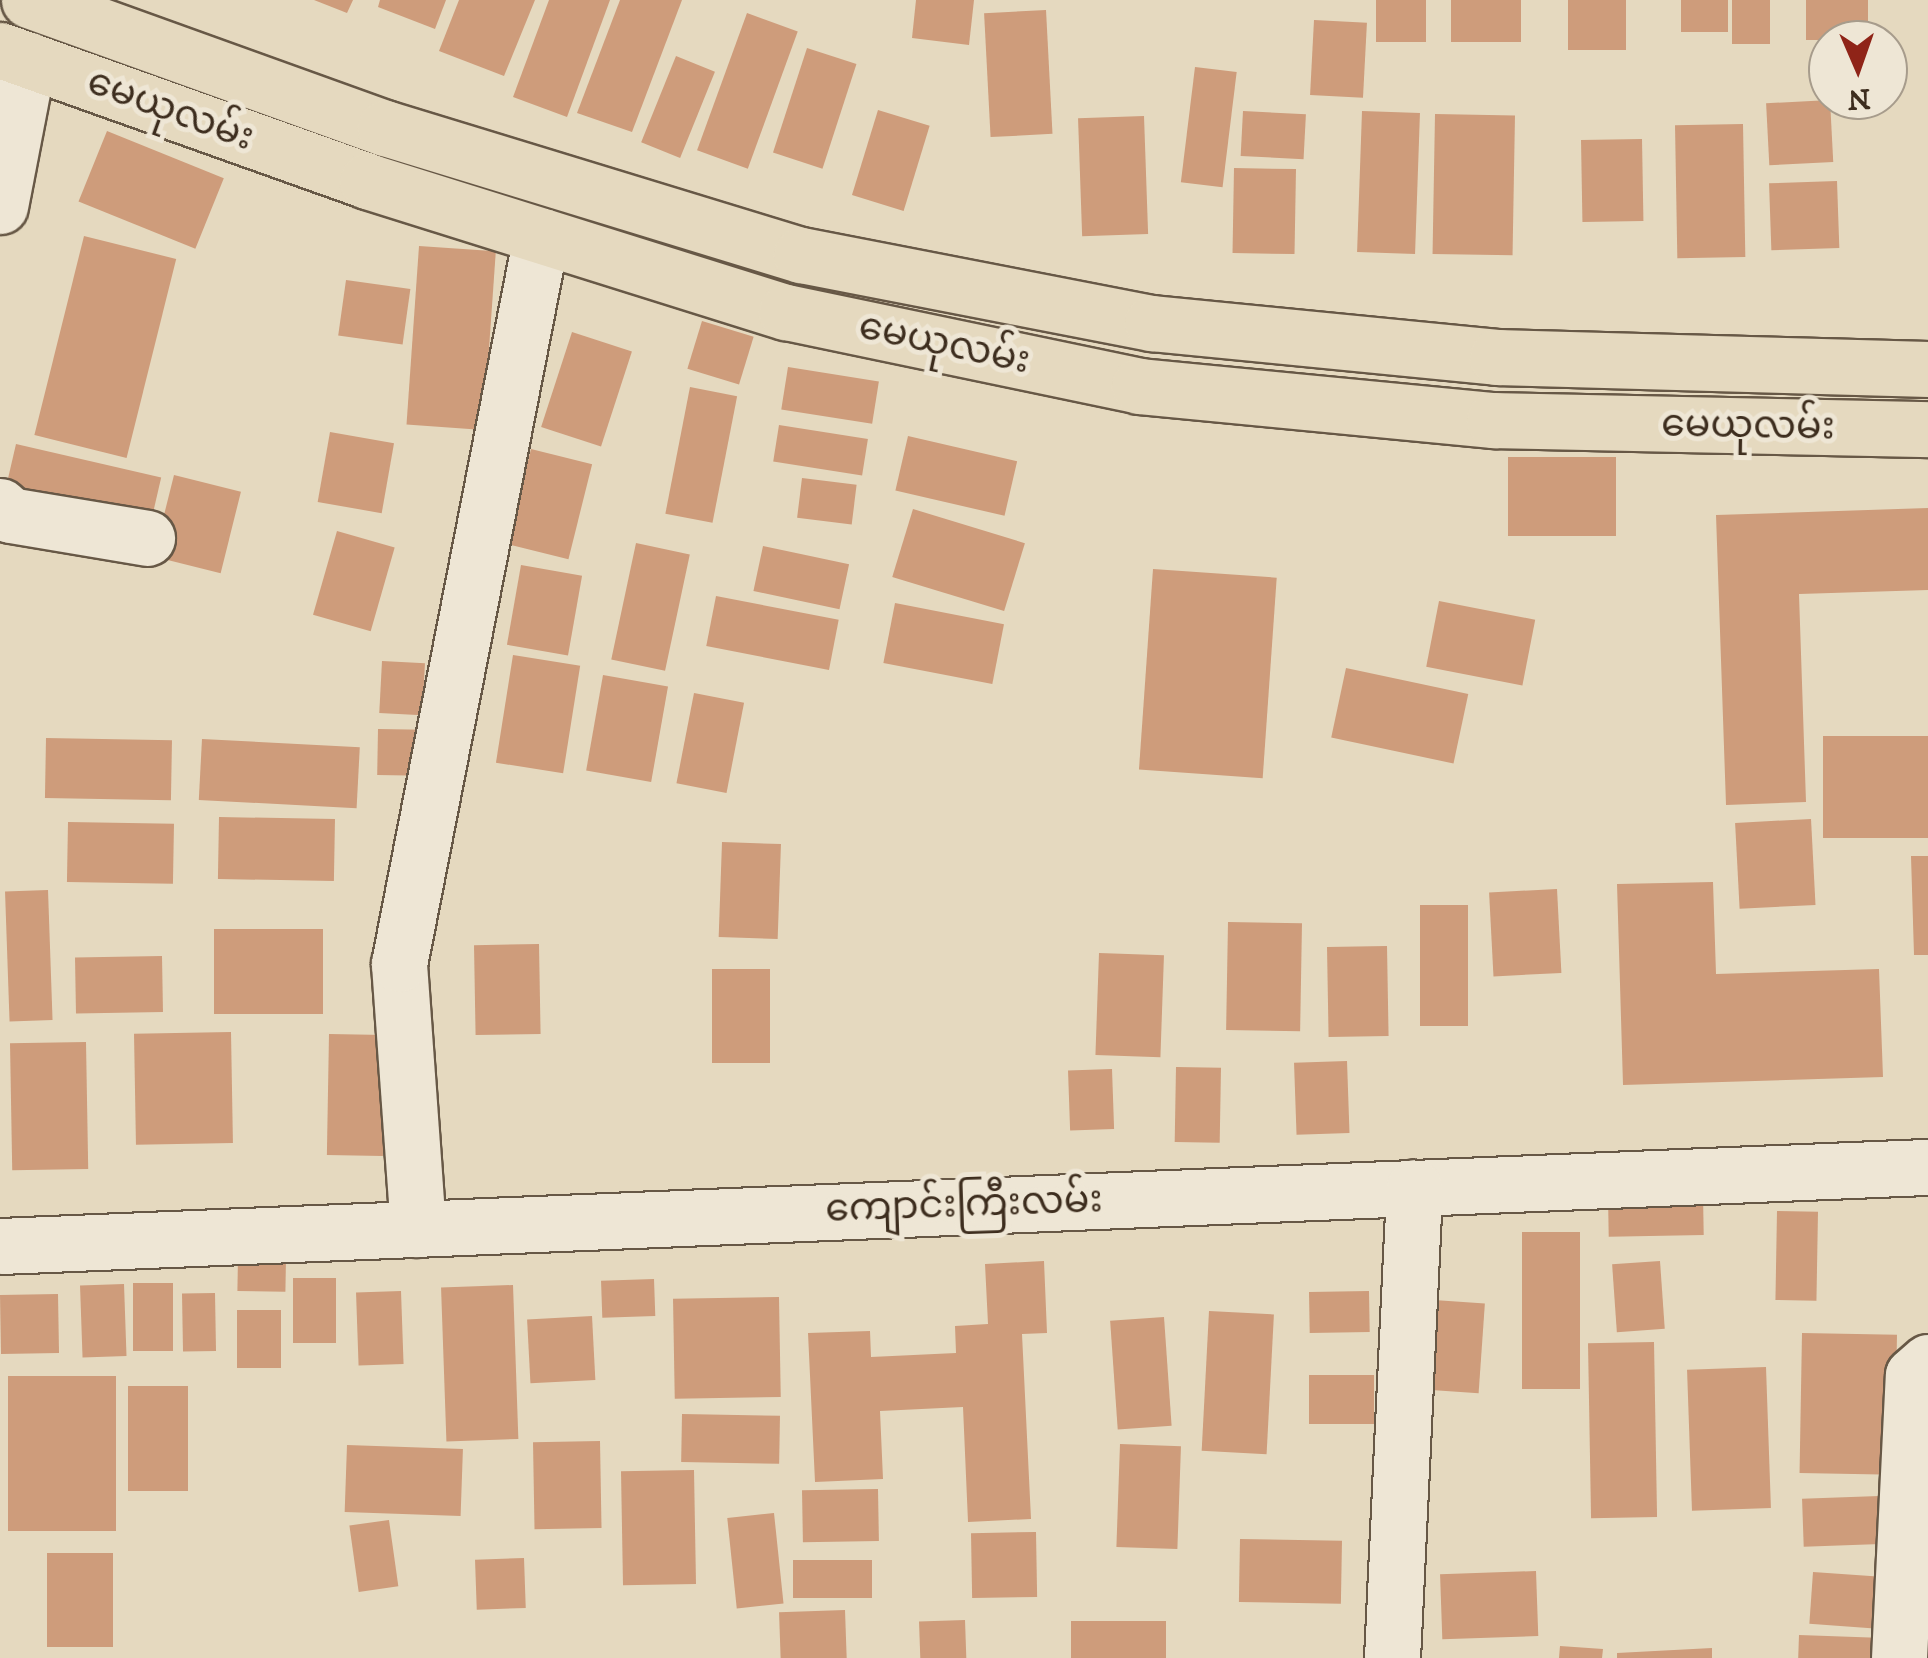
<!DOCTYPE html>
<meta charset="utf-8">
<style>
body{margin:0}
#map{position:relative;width:1928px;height:1658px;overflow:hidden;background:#e5d9bf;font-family:"IM FELL DW Pica","Noto Sans Myanmar",serif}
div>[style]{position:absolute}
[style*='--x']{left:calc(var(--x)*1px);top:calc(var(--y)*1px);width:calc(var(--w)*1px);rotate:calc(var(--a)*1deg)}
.building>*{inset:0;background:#ce9c7b;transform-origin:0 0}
.roads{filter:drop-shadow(2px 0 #675846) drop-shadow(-2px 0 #675846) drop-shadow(0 2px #675846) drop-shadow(0 -2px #675846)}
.minor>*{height:55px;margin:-27.5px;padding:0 27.5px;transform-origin:27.5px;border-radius:27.5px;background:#eee6d5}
.primary>*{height:55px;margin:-27.5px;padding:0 27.5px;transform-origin:27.5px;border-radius:27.5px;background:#e5d9bf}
span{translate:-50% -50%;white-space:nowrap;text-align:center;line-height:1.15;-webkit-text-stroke:10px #eee6d5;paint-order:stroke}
.street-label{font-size:38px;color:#3d2d1e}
.north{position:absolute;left:1808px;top:20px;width:100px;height:100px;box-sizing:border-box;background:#eee6d5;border:2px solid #a79c8c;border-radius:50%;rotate:178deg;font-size:28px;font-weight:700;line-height:40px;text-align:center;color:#3d2d1e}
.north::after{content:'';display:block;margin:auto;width:35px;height:45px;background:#8f2418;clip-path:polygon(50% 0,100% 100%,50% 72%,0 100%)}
</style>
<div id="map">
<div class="building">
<div style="clip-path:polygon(314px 0,353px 0,347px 13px)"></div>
<div style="clip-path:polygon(380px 0,446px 0,435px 29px,378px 7px)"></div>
<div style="clip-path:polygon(459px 0,535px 0,504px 76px,439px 51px)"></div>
<div style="clip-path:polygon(549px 0,610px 0,567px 117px,513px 97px)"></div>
<div style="clip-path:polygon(620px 0,682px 0,632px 132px,577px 113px)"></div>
<div style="clip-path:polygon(916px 0,974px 0,969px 45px,912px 38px)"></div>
<div style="left:1376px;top:0;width:50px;height:42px"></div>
<div style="left:1451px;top:0;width:70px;height:42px"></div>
<div style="left:1568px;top:0;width:58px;height:50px"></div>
<div style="left:1681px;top:0;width:47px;height:32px"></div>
<div style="left:1732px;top:0;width:38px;height:44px"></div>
<div style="left:1806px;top:0;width:62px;height:40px"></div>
<div style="left:1046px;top:10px;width:124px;height:62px;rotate:87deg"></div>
<div style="left:747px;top:13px;width:54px;height:146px;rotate:20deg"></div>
<div style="left:1314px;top:20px;width:53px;height:75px;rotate:3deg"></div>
<div style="left:807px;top:48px;width:52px;height:110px;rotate:18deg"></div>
<div style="left:676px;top:56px;width:42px;height:93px;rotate:22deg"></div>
<div style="left:1195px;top:67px;width:42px;height:116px;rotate:7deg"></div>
<div style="left:1830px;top:100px;width:62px;height:64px;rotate:87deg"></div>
<div style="left:878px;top:110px;width:54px;height:89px;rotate:17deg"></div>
<div style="left:1243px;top:111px;width:63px;height:45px;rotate:3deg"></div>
<div style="left:1362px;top:111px;width:58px;height:141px;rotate:2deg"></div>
<div style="left:1435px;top:114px;width:80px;height:140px;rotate:1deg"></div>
<div style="left:1144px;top:116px;width:118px;height:66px;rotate:88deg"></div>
<div style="left:1743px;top:124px;width:133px;height:68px;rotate:89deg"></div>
<div style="left:107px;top:131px;width:126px;height:76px;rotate:22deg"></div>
<div style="left:1642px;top:139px;width:82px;height:61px;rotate:89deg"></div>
<div style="left:1234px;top:168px;width:62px;height:85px;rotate:1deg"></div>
<div style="left:1837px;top:181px;width:67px;height:68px;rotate:88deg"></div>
<div style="left:84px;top:236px;width:95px;height:205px;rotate:14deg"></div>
<div style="left:419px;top:246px;width:77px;height:179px;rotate:4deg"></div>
<div style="left:346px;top:280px;width:65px;height:56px;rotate:8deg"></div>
<div style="left:702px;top:321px;width:54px;height:50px;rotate:17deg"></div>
<div style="left:572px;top:332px;width:63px;height:100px;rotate:18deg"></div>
<div style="left:788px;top:367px;width:92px;height:43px;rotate:9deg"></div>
<div style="left:690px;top:387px;width:48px;height:129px;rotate:11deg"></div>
<div style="left:779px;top:425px;width:90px;height:37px;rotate:9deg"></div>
<div style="left:330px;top:432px;width:65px;height:71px;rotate:10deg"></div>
<div style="left:908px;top:436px;width:112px;height:56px;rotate:13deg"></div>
<div style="left:16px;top:444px;width:149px;height:57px;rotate:13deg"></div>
<div style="left:531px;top:449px;width:63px;height:98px;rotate:14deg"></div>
<div style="left:1508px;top:457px;width:108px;height:79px"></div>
<div style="left:174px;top:475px;width:69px;height:84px;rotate:14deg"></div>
<div style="left:802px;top:478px;width:55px;height:40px;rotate:7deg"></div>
<div style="clip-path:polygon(1928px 508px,1928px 590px,1799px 594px,1806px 802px,1726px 805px,1716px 515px)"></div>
<div style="left:913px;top:509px;width:117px;height:71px;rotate:17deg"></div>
<div style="left:337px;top:531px;width:60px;height:87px;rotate:16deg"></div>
<div style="left:636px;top:543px;width:55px;height:119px;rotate:12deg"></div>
<div style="left:763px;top:546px;width:88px;height:46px;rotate:12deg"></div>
<div style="left:521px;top:565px;width:62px;height:81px;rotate:10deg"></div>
<div style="left:1153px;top:569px;width:124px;height:201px;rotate:4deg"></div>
<div style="left:716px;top:596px;width:125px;height:51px;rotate:11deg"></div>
<div style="left:1439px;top:601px;width:98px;height:67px;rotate:11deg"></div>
<div style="left:895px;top:603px;width:111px;height:61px;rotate:11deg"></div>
<div style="left:513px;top:655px;width:68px;height:109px;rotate:9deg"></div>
<div style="left:382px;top:661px;width:43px;height:52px;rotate:3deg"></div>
<div style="left:1346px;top:668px;width:125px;height:71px;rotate:12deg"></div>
<div style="left:603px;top:675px;width:66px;height:97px;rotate:10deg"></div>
<div style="left:694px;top:693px;width:51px;height:92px;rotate:11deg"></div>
<div style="left:378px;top:729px;width:46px;height:46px;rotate:1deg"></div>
<div style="left:1928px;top:736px;width:102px;height:105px;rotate:90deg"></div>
<div style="left:46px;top:738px;width:126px;height:60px;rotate:1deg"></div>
<div style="left:202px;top:739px;width:158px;height:61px;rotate:3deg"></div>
<div style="left:219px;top:817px;width:116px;height:62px;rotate:1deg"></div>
<div style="left:1811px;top:819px;width:86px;height:76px;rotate:87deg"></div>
<div style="left:68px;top:822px;width:106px;height:60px;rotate:1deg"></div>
<div style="left:722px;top:842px;width:59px;height:95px;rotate:2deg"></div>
<div style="clip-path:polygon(1911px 856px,1928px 856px,1928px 955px,1914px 955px)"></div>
<div style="clip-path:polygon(1713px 882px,1716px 974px,1879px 969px,1883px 1077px,1623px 1085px,1617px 884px)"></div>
<div style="left:1557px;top:889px;width:84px;height:68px;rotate:87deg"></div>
<div style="left:48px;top:890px;width:130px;height:43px;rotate:88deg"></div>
<div style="left:1468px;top:905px;width:121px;height:48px;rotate:90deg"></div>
<div style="left:1228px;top:922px;width:74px;height:108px;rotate:1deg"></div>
<div style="left:214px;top:929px;width:109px;height:85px"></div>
<div style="left:539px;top:944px;width:90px;height:65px;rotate:89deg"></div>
<div style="left:1387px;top:946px;width:90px;height:60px;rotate:89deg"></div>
<div style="left:1099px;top:953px;width:65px;height:102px;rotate:2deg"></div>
<div style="left:162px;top:956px;width:56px;height:87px;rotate:89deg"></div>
<div style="left:712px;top:969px;width:58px;height:94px"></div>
<div style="left:231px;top:1032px;width:111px;height:97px;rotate:89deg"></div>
<div style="left:329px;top:1034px;width:56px;height:121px;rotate:1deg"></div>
<div style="left:86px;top:1042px;width:127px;height:76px;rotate:89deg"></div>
<div style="left:1347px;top:1061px;width:72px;height:53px;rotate:88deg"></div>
<div style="left:1176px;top:1067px;width:45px;height:75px;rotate:1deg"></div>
<div style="left:1112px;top:1069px;width:60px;height:44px;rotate:88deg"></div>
<div style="left:1703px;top:1194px;width:41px;height:95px;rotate:89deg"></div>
<div style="left:1777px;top:1211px;width:41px;height:89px;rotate:1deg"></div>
<div style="left:1522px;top:1232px;width:58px;height:157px"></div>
<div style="left:238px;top:1257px;width:48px;height:34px;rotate:1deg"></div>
<div style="clip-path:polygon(1044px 1261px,1047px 1333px,1022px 1334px,1031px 1519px,968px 1522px,963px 1407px,880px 1411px,883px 1479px,815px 1482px,808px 1333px,870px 1331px,871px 1357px,956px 1353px,955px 1326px,988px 1324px,985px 1264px)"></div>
<div style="left:1660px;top:1261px;width:68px;height:48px;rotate:86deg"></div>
<div style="left:293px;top:1278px;width:43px;height:65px"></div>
<div style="left:654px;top:1279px;width:37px;height:53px;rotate:88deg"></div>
<div style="left:173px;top:1283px;width:68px;height:40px;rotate:90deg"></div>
<div style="left:124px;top:1284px;width:72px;height:44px;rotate:88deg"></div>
<div style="left:513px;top:1285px;width:154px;height:72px;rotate:88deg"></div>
<div style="left:401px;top:1291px;width:73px;height:45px;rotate:88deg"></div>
<div style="left:1369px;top:1291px;width:41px;height:60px;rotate:89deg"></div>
<div style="left:215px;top:1293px;width:58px;height:33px;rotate:89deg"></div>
<div style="left:58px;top:1294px;width:59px;height:58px;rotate:89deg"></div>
<div style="left:779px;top:1297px;width:100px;height:106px;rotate:89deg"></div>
<div style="left:1434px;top:1300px;width:51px;height:90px;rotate:4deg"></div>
<div style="left:237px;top:1310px;width:44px;height:58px"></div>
<div style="left:1209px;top:1311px;width:65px;height:140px;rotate:3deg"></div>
<div style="left:592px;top:1316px;width:64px;height:65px;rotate:87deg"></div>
<div style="left:1164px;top:1317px;width:109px;height:54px;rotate:86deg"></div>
<div style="left:1802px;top:1333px;width:95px;height:140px;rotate:1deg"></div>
<div style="left:1654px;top:1342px;width:175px;height:66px;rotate:89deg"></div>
<div style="left:1766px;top:1367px;width:141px;height:79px;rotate:88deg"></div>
<div style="left:1309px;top:1375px;width:65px;height:49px"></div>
<div style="left:8px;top:1376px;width:108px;height:155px"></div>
<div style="left:128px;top:1386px;width:60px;height:105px"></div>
<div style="left:682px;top:1414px;width:98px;height:48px;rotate:1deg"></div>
<div style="left:600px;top:1441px;width:87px;height:67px;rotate:89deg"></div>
<div style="left:1120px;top:1444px;width:61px;height:103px;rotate:2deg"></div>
<div style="left:347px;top:1445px;width:116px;height:67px;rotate:2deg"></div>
<div style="left:694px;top:1470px;width:114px;height:73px;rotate:89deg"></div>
<div style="left:878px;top:1489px;width:52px;height:76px;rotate:89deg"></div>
<div style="left:1879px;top:1496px;width:48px;height:77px;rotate:88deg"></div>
<div style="left:774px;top:1513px;width:91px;height:47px;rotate:84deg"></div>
<div style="left:389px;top:1520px;width:67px;height:40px;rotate:82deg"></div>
<div style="left:1036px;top:1532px;width:65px;height:65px;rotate:89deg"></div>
<div style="left:1240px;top:1539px;width:102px;height:63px;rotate:1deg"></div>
<div style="left:47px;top:1553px;width:66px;height:94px"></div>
<div style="left:524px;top:1558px;width:50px;height:49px;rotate:88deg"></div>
<div style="left:793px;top:1560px;width:79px;height:38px"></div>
<div style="left:1536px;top:1571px;width:65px;height:96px;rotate:88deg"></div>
<div style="left:1813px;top:1572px;width:79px;height:52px;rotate:4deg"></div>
<div style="left:845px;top:1610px;width:48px;height:66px;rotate:88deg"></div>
<div style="left:965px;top:1620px;width:38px;height:46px;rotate:88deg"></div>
<div style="left:1166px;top:1621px;width:37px;height:95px;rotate:90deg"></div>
<div style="left:1799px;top:1635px;width:85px;height:23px;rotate:2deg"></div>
<div style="clip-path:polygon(1560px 1646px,1603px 1649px,1602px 1658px,1559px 1658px)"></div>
<div style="clip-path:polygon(1712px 1648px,1712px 1658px,1617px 1658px,1617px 1653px)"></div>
</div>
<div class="roads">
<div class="minor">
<div style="--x:0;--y:206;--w:149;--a:-79.1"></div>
<div style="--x:0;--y:506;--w:13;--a:42"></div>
<div style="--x:10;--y:515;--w:139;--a:9.5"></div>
<div style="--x:418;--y:1229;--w:266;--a:-94.1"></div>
<div style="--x:399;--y:964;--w:742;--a:-78.96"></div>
<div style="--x:0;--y:1246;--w:1930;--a:-2.35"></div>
<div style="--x:1392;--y:1658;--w:471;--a:-87.3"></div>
<div style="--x:1899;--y:1658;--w:283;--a:-87.2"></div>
<div style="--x:1913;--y:1375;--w:20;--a:-41"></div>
</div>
<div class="primary">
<div style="--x:29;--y:0;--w:378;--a:19.8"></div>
<div style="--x:385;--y:128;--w:435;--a:17"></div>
<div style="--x:801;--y:255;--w:358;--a:11"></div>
<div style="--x:1152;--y:323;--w:347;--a:5.6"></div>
<div style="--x:1497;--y:357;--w:431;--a:1.6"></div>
<div style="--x:0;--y:50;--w:390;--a:19.6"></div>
<div style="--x:367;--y:181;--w:439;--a:17.4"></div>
<div style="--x:786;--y:312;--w:361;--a:11.8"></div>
<div style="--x:1139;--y:386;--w:357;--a:5.5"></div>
<div style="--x:1494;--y:420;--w:434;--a:1.2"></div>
</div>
</div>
<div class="street-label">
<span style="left:170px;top:111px;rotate:20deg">မေယုလမ်း</span>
<span style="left:944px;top:345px;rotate:12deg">မေယုလမ်း</span>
<span style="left:1748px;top:427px;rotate:1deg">မေယုလမ်း</span>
<span style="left:964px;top:1206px;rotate:-2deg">ကျောင်းကြီးလမ်း</span>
</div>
<div class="north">N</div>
</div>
